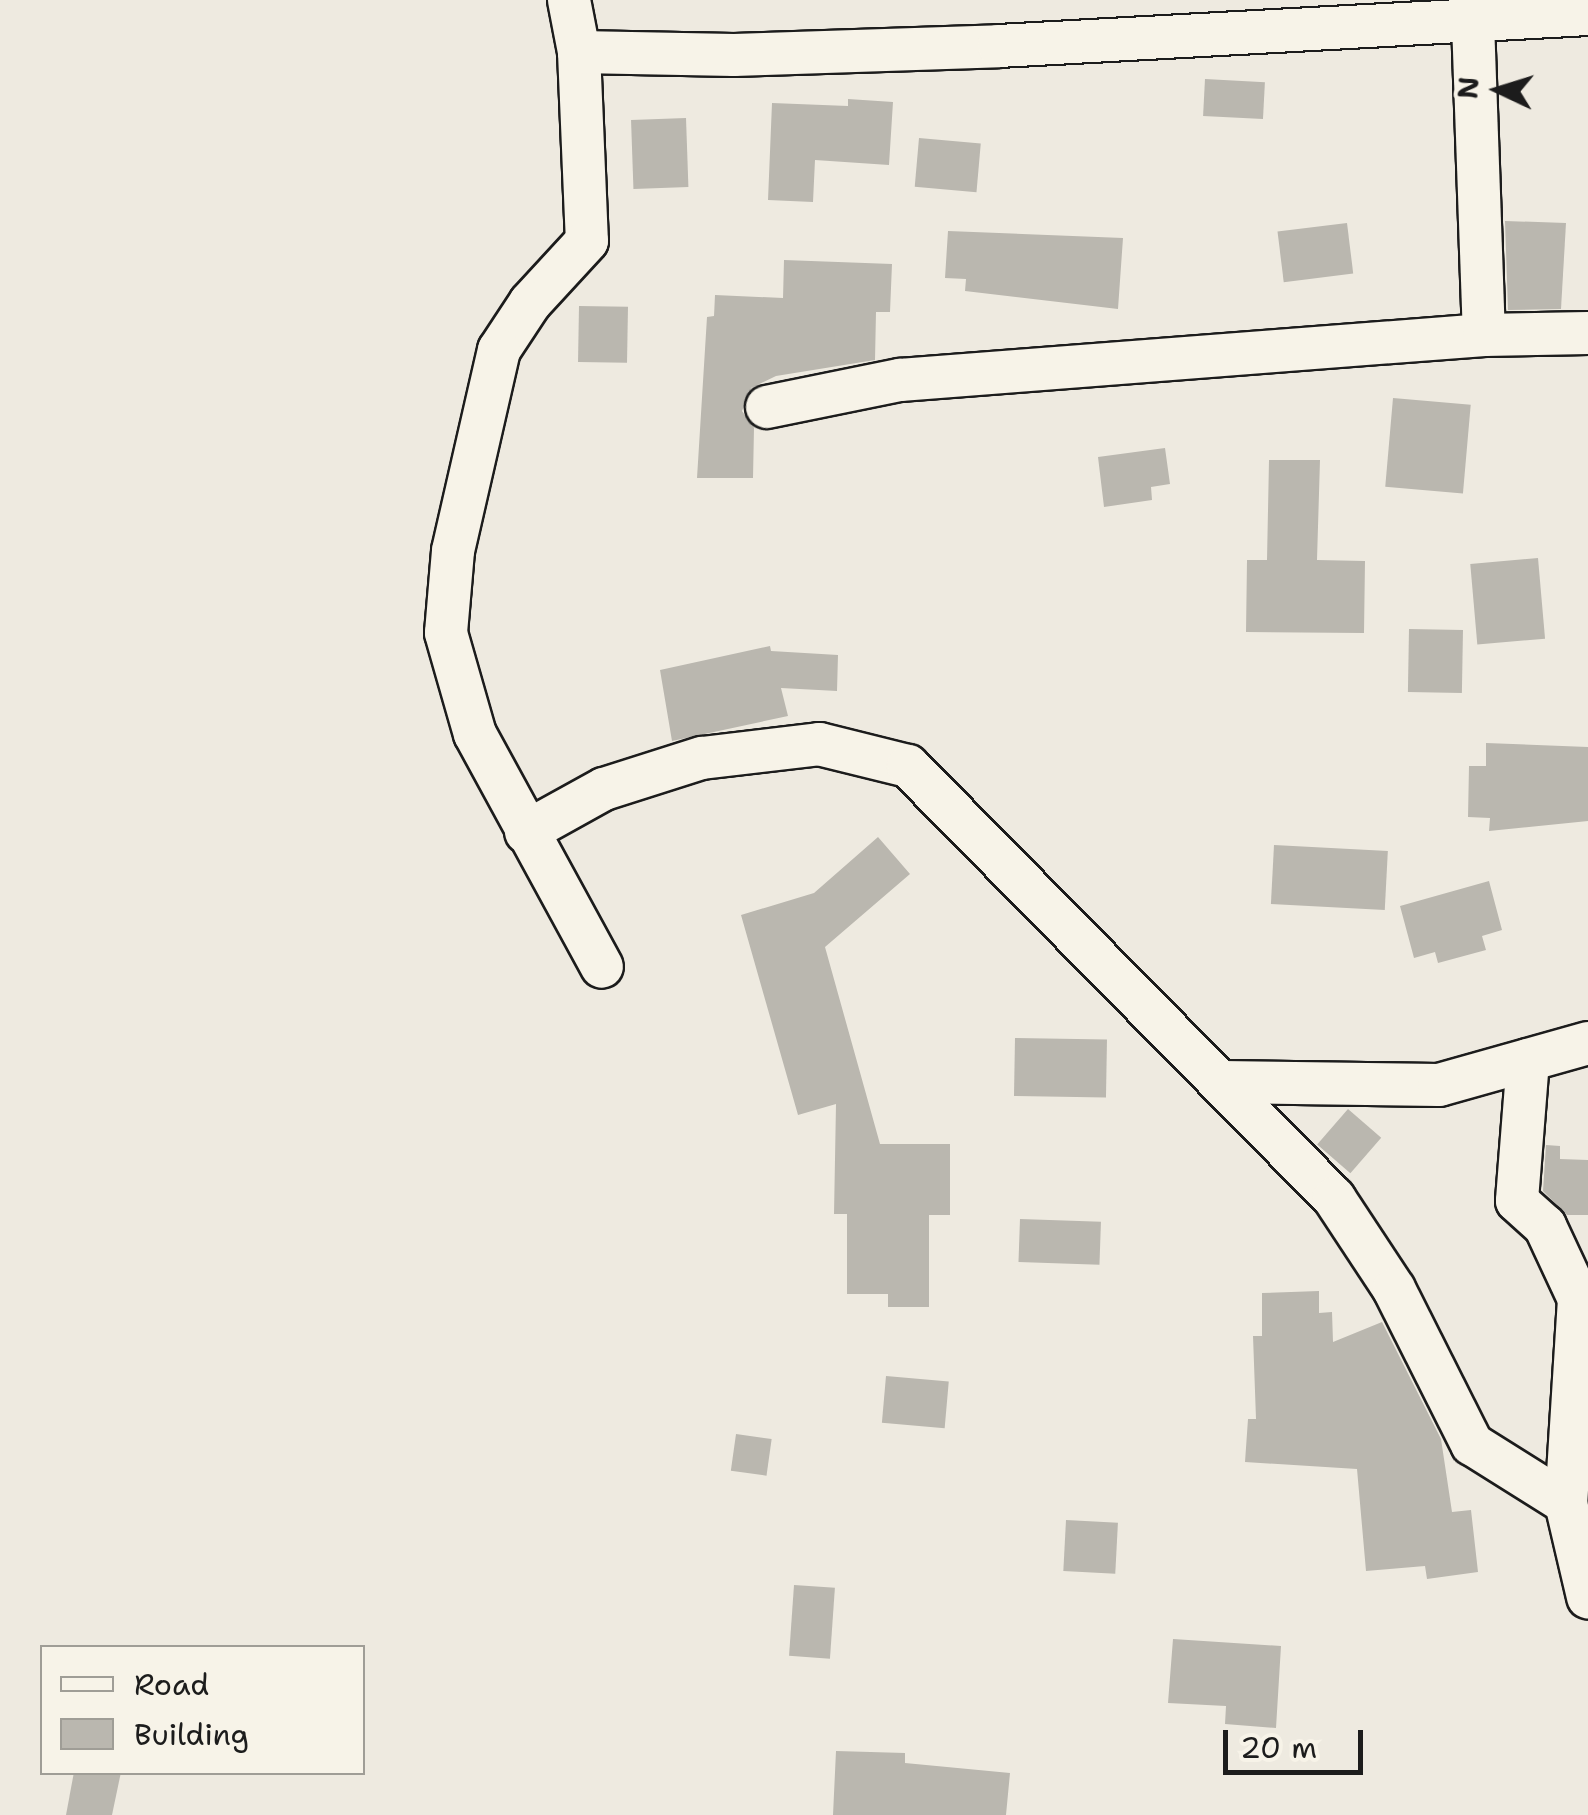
<!DOCTYPE html>
<style>
body{margin:0}
#map{position:relative;width:1588px;height:1815px;overflow:hidden;background:#eeeae0;font-family:"Shantell Sans",sans-serif}
div>[style]{position:absolute}
[style*='--x']{left:calc(var(--x)*1px);top:calc(var(--y)*1px);width:calc(var(--w)*1px);rotate:calc(var(--a)*1deg)}
.building>*{inset:0;background:#bab7af;transform-origin:0 0}
.roads{filter:drop-shadow(2px 0 #1c1c1c) drop-shadow(-2px 0 #1c1c1c) drop-shadow(0 2px #1c1c1c) drop-shadow(0 -2px #1c1c1c)}
.street>*{height:42px;margin:-21px;padding:0 21px;transform-origin:21px;border-radius:21px;background:#f7f3e8}
span{translate:-50% -50%;white-space:nowrap;text-align:center;line-height:1.15;-webkit-text-stroke:8px #f7f3e8;paint-order:stroke}
.legend{position:absolute;left:40px;top:1645px;width:325px;height:130px;box-sizing:border-box;background:#f7f3e8;border:2px solid #9f9d96;margin:0;padding:12px 18px;list-style:none;font-size:30px;color:#1c1c1c}
.legend li{display:flex;align-items:center;gap:20px;height:50px}
.legend b{width:50px;border:2px solid #9f9d96}
.north{position:absolute;left:1448px;top:40px;width:100px;height:100px;-webkit-text-stroke:8px #f7f3e8;paint-order:stroke;rotate:274deg;font-size:28px;font-weight:700;line-height:40px;text-align:center;color:#1c1c1c}
.north::after{content:'';display:block;margin:auto;width:35px;height:45px;background:#1c1c1c;clip-path:polygon(50% 0,100% 100%,50% 72%,0 100%)}
.scale{position:absolute;left:1223px;top:1730px;width:140px;height:45px;box-sizing:border-box;border:5px solid #1c1c1c;border-top:0;padding-left:12px;font-size:30px;line-height:35px;white-space:nowrap;color:#1c1c1c;-webkit-text-stroke:8px #f7f3e8;paint-order:stroke}
</style>
<div id="map">
<div class="building">
<div style="left:1205px;top:79px;width:60px;height:37px;rotate:3deg"></div>
<div style="clip-path:polygon(848px 99px,893px 102px,889px 165px,815px 160px,813px 202px,768px 200px,772px 103px,848px 106px)"></div>
<div style="left:686px;top:118px;width:69px;height:55px;rotate:88deg"></div>
<div style="left:919px;top:138px;width:62px;height:49px;rotate:5deg"></div>
<div style="clip-path:polygon(1505px 221px,1566px 223px,1561px 309px,1508px 310px)"></div>
<div style="left:1347px;top:223px;width:51px;height:70px;rotate:83deg"></div>
<div style="clip-path:polygon(948px 231px,1123px 238px,1118px 309px,965px 291px,966px 279px,945px 278px)"></div>
<div style="clip-path:polygon(784px 260px,892px 264px,890px 312px,876px 312px,875px 360px,776px 376px,751px 388px,742px 411px,754px 428px,753px 478px,697px 478px,707px 317px,714px 316px,715px 295px,783px 298px)"></div>
<div style="left:579px;top:306px;width:49px;height:56px;rotate:1deg"></div>
<div style="left:1393px;top:398px;width:78px;height:89px;rotate:5deg"></div>
<div style="clip-path:polygon(1165px 448px,1170px 484px,1151px 487px,1152px 500px,1104px 507px,1098px 457px)"></div>
<div style="clip-path:polygon(1269px 460px,1320px 460px,1317px 560px,1365px 561px,1364px 633px,1246px 632px,1247px 560px,1267px 560px)"></div>
<div style="left:1538px;top:558px;width:81px;height:68px;rotate:85deg"></div>
<div style="left:1409px;top:629px;width:54px;height:63px;rotate:1deg"></div>
<div style="clip-path:polygon(770px 646px,771px 651px,838px 655px,837px 691px,781px 688px,788px 716px,672px 741px,660px 670px)"></div>
<div style="clip-path:polygon(1486px 743px,1588px 747px,1588px 821px,1489px 831px,1490px 818px,1468px 817px,1469px 766px,1486px 766px)"></div>
<div style="clip-path:polygon(878px 837px,910px 874px,825px 947px,880px 1144px,950px 1144px,950px 1215px,929px 1215px,929px 1307px,888px 1307px,888px 1294px,847px 1294px,847px 1214px,834px 1214px,836px 1104px,798px 1115px,741px 915px,814px 893px)"></div>
<div style="left:1274px;top:845px;width:114px;height:59px;rotate:3deg"></div>
<div style="clip-path:polygon(1489px 881px,1502px 930px,1482px 936px,1486px 950px,1438px 963px,1435px 952px,1414px 958px,1400px 906px)"></div>
<div style="left:1015px;top:1038px;width:92px;height:58px;rotate:1deg"></div>
<div style="left:1348px;top:1109px;width:44px;height:47px;rotate:41deg"></div>
<div style="clip-path:polygon(1546px 1145px,1560px 1146px,1560px 1159px,1588px 1160px,1588px 1215px,1567px 1215px,1543px 1191px)"></div>
<div style="left:1020px;top:1219px;width:81px;height:43px;rotate:2deg"></div>
<div style="clip-path:polygon(1319px 1291px,1319px 1313px,1332px 1312px,1333px 1342px,1382px 1322px,1441px 1439px,1452px 1512px,1471px 1510px,1478px 1572px,1427px 1579px,1425px 1566px,1366px 1571px,1357px 1469px,1245px 1462px,1248px 1419px,1256px 1419px,1253px 1336px,1262px 1336px,1262px 1293px)"></div>
<div style="left:886px;top:1376px;width:63px;height:47px;rotate:5deg"></div>
<div style="left:736px;top:1434px;width:36px;height:37px;rotate:8deg"></div>
<div style="left:1066px;top:1520px;width:52px;height:51px;rotate:3deg"></div>
<div style="left:794px;top:1585px;width:41px;height:71px;rotate:4deg"></div>
<div style="clip-path:polygon(1173px 1639px,1281px 1646px,1276px 1728px,1225px 1724px,1226px 1706px,1168px 1703px)"></div>
<div style="clip-path:polygon(836px 1751px,905px 1753px,905px 1763px,1010px 1773px,1006px 1815px,833px 1815px)"></div>
<div style="clip-path:polygon(74px 1772px,121px 1772px,112px 1815px,66px 1815px)"></div>
</div>
<div class="roads">
<div class="street">
<div style="--x:569;--y:0;--w:53;--a:79.1"></div>
<div style="--x:579;--y:52;--w:189;--a:87.6"></div>
<div style="--x:587;--y:241;--w:84;--a:132.6"></div>
<div style="--x:530;--y:303;--w:56;--a:123.4"></div>
<div style="--x:499;--y:350;--w:206;--a:102.9"></div>
<div style="--x:453;--y:551;--w:82;--a:94.9"></div>
<div style="--x:446;--y:633;--w:105;--a:74"></div>
<div style="--x:475;--y:734;--w:265;--a:61.4"></div>
<div style="--x:1473;--y:22;--w:313;--a:88"></div>
<div style="--x:579;--y:52;--w:155;--a:1.1"></div>
<div style="--x:734;--y:55;--w:265;--a:-1.9"></div>
<div style="--x:999;--y:46;--w:590;--a:-3.11"></div>
<div style="--x:767;--y:407;--w:136;--a:-11.5"></div>
<div style="--x:900;--y:380;--w:586;--a:-4.41"></div>
<div style="--x:1484;--y:335;--w:104;--a:-1.1"></div>
<div style="--x:526;--y:832;--w:89;--a:-28.9"></div>
<div style="--x:604;--y:789;--w:103;--a:-17.6"></div>
<div style="--x:702;--y:758;--w:118;--a:-6.8"></div>
<div style="--x:819;--y:744;--w:92;--a:13.9"></div>
<div style="--x:908;--y:766;--w:607;--a:45.4"></div>
<div style="--x:1334;--y:1198;--w:109;--a:56.6"></div>
<div style="--x:1394;--y:1289;--w:174;--a:63.3"></div>
<div style="--x:1472;--y:1444;--w:111;--a:32.1"></div>
<div style="--x:1566;--y:1503;--w:97;--a:76.8"></div>
<div style="--x:1528;--y:1060;--w:141;--a:94.5"></div>
<div style="--x:1517;--y:1201;--w:38;--a:42"></div>
<div style="--x:1545;--y:1226;--w:81;--a:65"></div>
<div style="--x:1579;--y:1299;--w:204;--a:93.6"></div>
<div style="--x:1222;--y:1082;--w:217;--a:0.8"></div>
<div style="--x:1439;--y:1085;--w:155;--a:-15.7"></div>
</div>
</div>
<ul class="legend">
<li><b style="height:12px;background:#f7f3e8"></b>Road</li>
<li><b style="height:28px;background:#bab7af"></b>Building</li>
</ul>
<div class="north">N</div>
<div class="scale">20 m</div>
</div>
